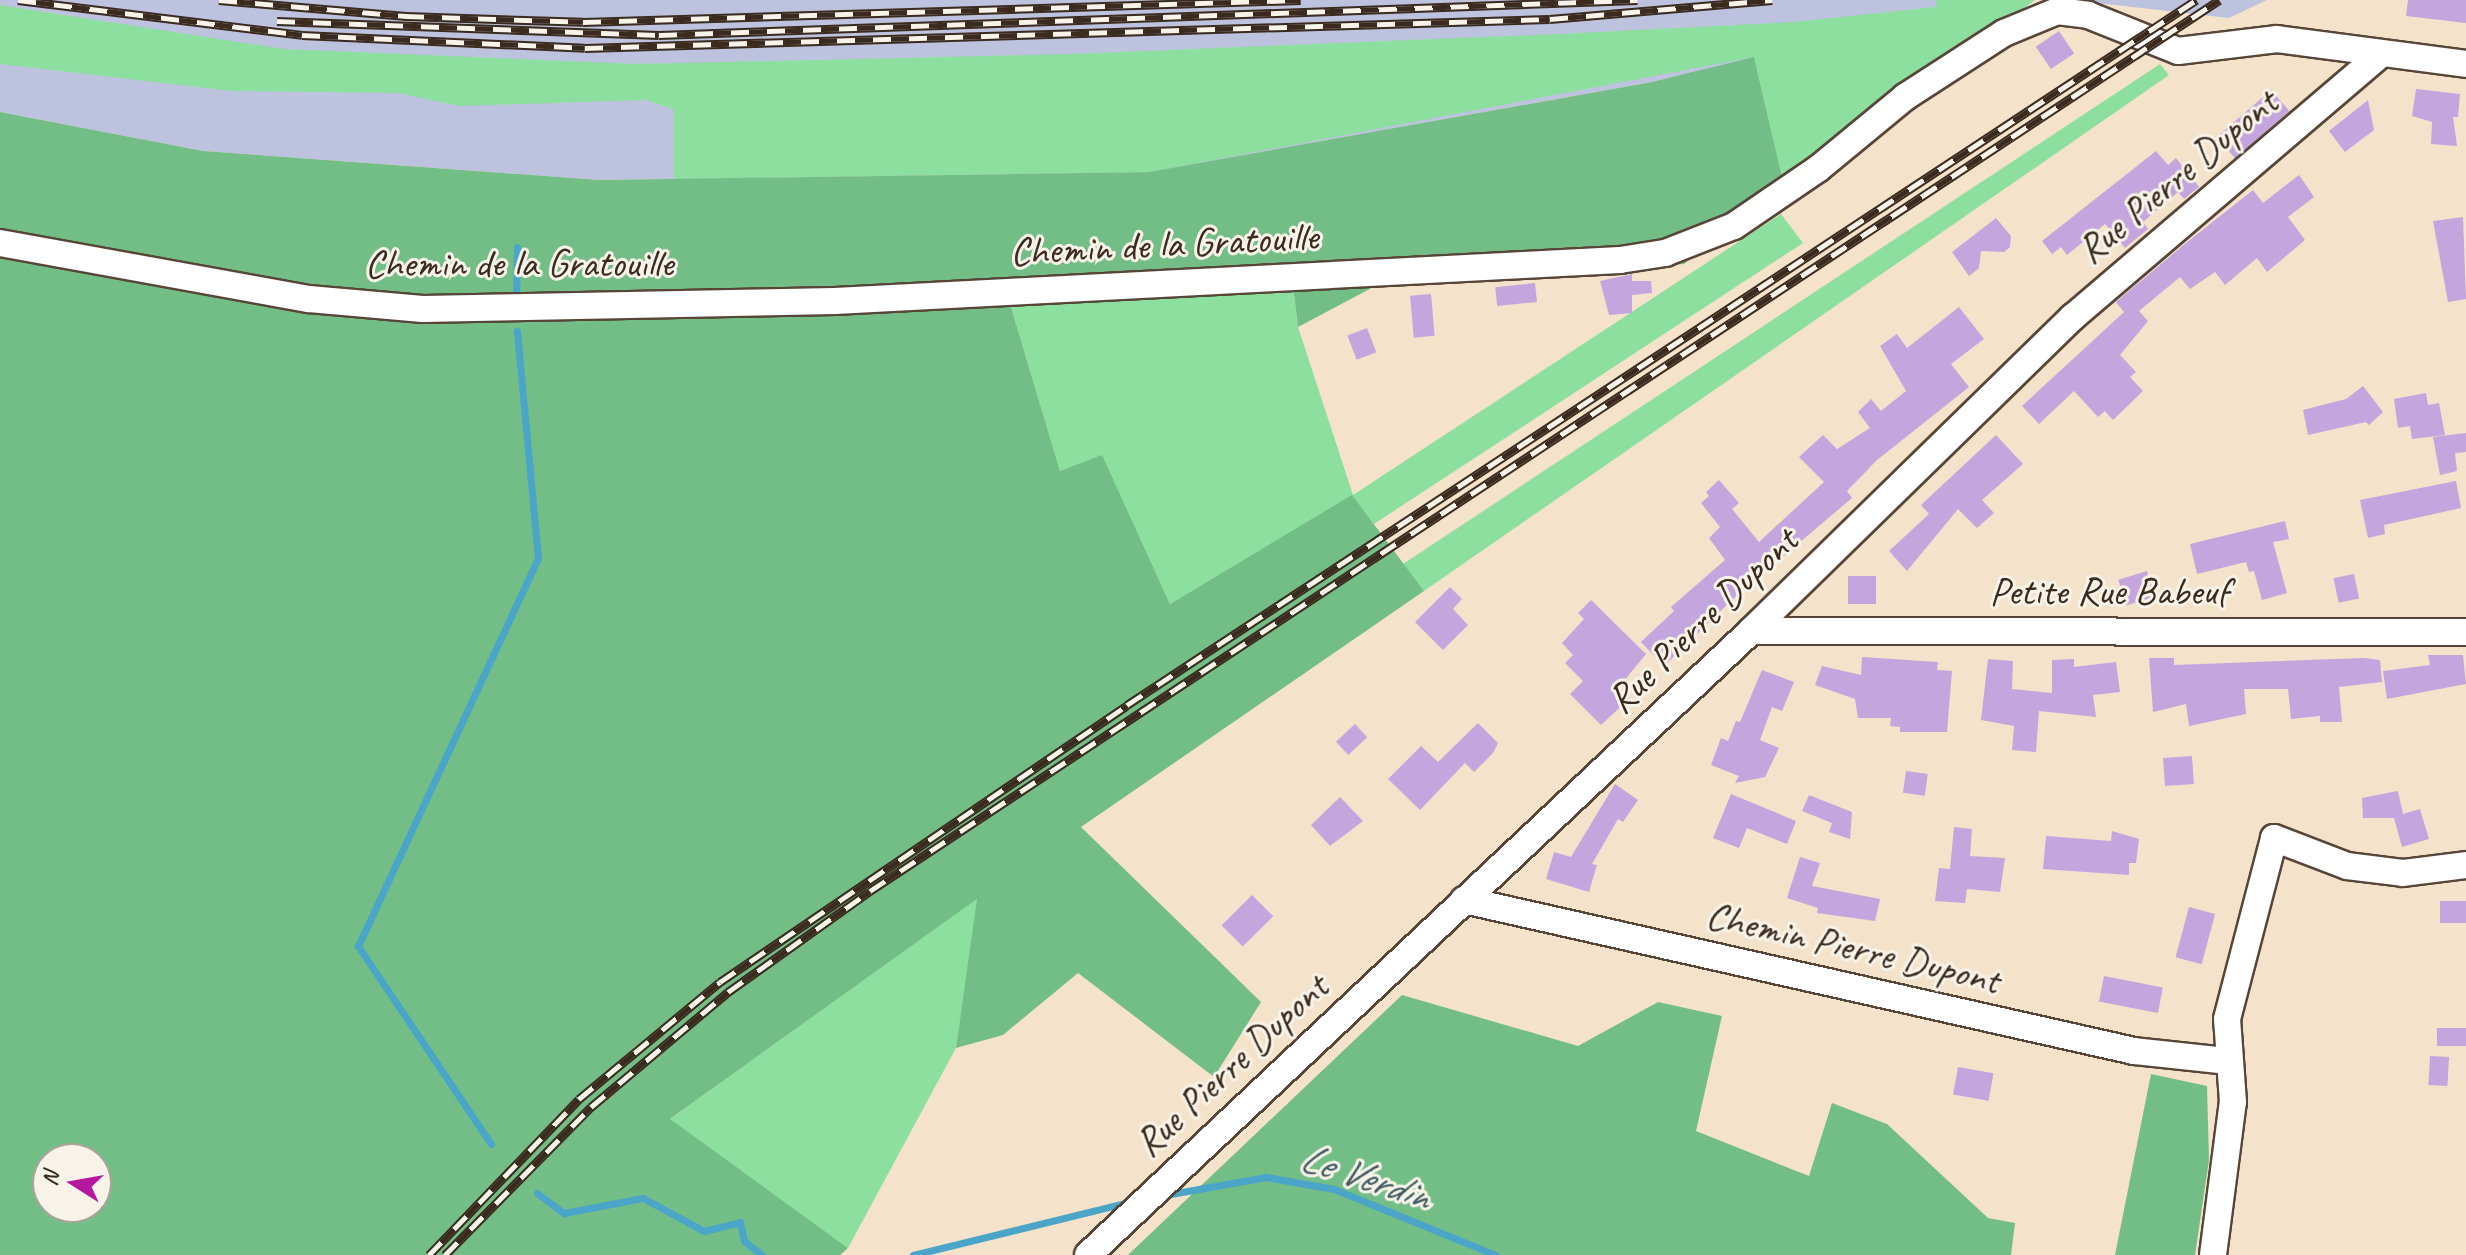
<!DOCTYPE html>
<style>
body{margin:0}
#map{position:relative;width:2466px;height:1255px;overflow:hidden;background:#f4e3ca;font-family:Caveat,sans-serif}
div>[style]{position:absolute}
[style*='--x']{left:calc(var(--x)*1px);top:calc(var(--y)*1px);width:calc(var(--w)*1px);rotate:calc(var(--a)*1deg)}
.industrial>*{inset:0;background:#bdc3de}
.green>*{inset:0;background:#8ddf9f}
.forest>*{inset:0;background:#72be86}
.stream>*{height:7px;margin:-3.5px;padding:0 3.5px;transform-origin:3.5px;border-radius:3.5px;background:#4ba5c9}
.building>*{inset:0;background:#c4a5dd;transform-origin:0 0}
.roads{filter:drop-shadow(2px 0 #574638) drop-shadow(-2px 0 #574638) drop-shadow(0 2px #574638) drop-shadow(0 -2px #574638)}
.minor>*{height:26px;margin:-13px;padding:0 13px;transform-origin:13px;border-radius:13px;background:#fff}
.rail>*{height:9px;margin-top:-4.5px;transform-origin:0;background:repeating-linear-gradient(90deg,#f7f3e8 0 18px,#3b2a1e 0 36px);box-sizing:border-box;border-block:2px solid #3b2a1e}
span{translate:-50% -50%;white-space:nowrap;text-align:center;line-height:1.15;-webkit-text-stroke:6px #f7f3e8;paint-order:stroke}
.street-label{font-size:40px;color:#3b2a1e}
.water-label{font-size:42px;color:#415b62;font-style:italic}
.north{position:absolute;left:32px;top:1143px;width:80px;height:80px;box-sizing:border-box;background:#f7f3e8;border:2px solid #aca397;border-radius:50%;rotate:281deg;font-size:22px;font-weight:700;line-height:32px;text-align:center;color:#3b2a1e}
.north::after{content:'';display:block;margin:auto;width:28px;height:36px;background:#b5179e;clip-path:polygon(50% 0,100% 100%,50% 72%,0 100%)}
</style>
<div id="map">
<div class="industrial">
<div style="clip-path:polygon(0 0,2023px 0,1652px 82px,1150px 172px,600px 180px,203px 151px,0 112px)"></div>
<div style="clip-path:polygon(2071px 0,2267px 0,2229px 18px)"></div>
</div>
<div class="green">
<div style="clip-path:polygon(1937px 0,2035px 0,1784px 185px,1754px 57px,1150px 172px,674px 179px,674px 110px,647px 100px,459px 106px,398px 93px,231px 91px,0 64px,0 5px,284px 49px,637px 64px,1072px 54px,1558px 34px,1794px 22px,1935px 7px)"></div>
<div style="clip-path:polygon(2160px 64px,2169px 75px,1424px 591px,1403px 564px)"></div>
<div style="clip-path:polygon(1781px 214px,1803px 243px,1374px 524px,1352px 496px,1170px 604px,1102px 456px,1060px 471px,1011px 307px,1293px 286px,1298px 327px,1353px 495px)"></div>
<div style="clip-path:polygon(978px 898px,956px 1048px,848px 1248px,669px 1120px)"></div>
</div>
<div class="forest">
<div style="clip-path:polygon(evenodd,1754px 57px,1784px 185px,1684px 264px,1381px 283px,1298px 327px,1293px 286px,1011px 307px,1060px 471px,1102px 455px,1170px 604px,1352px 495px,1424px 591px,1081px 827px,1261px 1002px,1214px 1077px,1078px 973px,1003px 1035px,956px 1048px,977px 899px,670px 1119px,848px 1248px,840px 1255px,0 1255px,0 112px,203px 151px,600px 180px,1149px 172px,1652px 82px,1754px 57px,48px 1159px,96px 1159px,96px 1207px,48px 1207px,48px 1159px)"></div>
<div style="clip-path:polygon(1402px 995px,1578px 1046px,1658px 1002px,1722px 1016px,1696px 1131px,1809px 1176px,1832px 1103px,1887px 1124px,1988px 1218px,2015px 1223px,2011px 1255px,1128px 1255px)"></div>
<div style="clip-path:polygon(2151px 1074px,2207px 1086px,2209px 1160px,2195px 1255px,2115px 1255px)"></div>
</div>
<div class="stream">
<div style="--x:516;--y:301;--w:54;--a:-88.9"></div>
<div style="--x:491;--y:1144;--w:239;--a:-123.9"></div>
<div style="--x:358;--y:946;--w:428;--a:-65.1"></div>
<div style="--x:538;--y:558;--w:228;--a:-95.3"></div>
<div style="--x:537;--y:1193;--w:34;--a:37"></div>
<div style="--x:564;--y:1213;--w:80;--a:-10.8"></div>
<div style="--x:643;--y:1198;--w:69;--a:28.4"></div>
<div style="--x:704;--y:1231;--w:37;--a:-14"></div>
<div style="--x:740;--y:1222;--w:19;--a:78"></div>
<div style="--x:744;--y:1241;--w:23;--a:38"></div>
<div style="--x:1165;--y:1195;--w:103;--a:-10.1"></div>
<div style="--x:1266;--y:1177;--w:69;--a:10"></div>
<div style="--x:1334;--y:1189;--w:175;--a:22.2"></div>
<div style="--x:913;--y:1255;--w:222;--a:-13.8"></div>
</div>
<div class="building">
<div style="clip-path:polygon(2408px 0,2466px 0,2466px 23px,2406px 16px)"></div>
<div style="left:2059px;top:31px;width:27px;height:28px;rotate:56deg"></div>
<div style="clip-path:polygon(2416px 89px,2460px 94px,2458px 117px,2453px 117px,2457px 146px,2431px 144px,2432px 122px,2412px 116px)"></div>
<div style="left:2271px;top:90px;width:28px;height:72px;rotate:49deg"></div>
<div style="clip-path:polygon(2368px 100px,2374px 130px,2345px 152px,2329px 131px)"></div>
<div style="clip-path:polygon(2156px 151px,2168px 165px,2176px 158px,2199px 187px,2184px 199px,2178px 192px,2143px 222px,2148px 229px,2125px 248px,2105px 224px,2067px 255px,2061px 247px,2052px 254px,2042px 241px)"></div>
<div style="clip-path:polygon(2299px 175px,2314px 197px,2288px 217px,2305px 240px,2267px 272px,2257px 258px,2225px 285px,2215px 272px,2190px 289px,2180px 277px,2139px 311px,2148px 321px,2120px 355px,2136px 372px,2130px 377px,2143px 391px,2113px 420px,2105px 411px,2098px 417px,2074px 391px,2039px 424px,2022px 406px,2124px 312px,2116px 302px,2186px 243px,2253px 190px,2263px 203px)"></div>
<div style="clip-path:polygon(2463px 217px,2466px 299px,2448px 302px,2433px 221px)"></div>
<div style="clip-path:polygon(1996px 218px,2011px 236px,2010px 247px,2004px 252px,1981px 251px,1979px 268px,1969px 276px,1952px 252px)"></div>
<div style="clip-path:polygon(1632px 274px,1632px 281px,1651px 281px,1652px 293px,1632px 295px,1632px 313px,1609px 315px,1600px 281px)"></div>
<div style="left:1535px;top:283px;width:19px;height:40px;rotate:84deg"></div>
<div style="left:1431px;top:294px;width:42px;height:21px;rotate:85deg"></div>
<div style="clip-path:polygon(1959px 307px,1984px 339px,1951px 364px,1969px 387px,1877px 460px,1847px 491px,1852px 498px,1734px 598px,1664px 666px,1641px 642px,1674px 611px,1671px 607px,1725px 560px,1709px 538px,1720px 527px,1701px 503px,1709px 496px,1706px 492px,1719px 480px,1739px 503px,1732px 509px,1759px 542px,1824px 482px,1799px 457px,1823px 435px,1837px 449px,1870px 428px,1858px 412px,1871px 399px,1881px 411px,1906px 391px,1880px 346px,1897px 334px,1907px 348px)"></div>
<div style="left:1367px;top:328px;width:26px;height:21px;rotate:69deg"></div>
<div style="clip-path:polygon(2363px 386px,2383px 412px,2369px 425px,2366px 422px,2308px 435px,2303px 410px,2346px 399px)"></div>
<div style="clip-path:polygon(2426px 393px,2428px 405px,2439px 403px,2445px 435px,2412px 439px,2410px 426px,2398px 428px,2394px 399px)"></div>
<div style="clip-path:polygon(2466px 433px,2466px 452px,2455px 453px,2457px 471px,2440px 475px,2433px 437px)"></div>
<div style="clip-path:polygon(1996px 435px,2023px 464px,1982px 500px,1994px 513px,1977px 528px,1958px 509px,1907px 571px,1889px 551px,1929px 514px,1921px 505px)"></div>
<div style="clip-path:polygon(2456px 481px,2461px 508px,2384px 525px,2385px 534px,2368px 538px,2360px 500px)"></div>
<div style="clip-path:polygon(2285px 521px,2289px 539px,2273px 542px,2287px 593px,2262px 600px,2254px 571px,2249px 572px,2246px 562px,2197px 574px,2190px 544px)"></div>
<div style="left:2147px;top:571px;width:27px;height:30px;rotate:73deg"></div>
<div style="left:2354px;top:574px;width:25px;height:21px;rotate:78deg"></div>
<div style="left:1848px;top:576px;width:28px;height:28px"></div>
<div style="clip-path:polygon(1450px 587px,1462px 599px,1453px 609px,1468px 625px,1443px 650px,1415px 622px)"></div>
<div style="clip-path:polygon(1591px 600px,1646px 654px,1619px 687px,1630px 698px,1601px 725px,1570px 694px,1583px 681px,1565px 663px,1573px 655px,1562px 643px,1584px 619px,1578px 613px)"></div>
<div style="clip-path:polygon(2428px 655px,2463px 655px,2466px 684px,2387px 699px,2383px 671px,2430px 665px)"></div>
<div style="clip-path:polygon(1862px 657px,1938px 662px,1937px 670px,1952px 671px,1947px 732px,1900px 732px,1900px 727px,1890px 726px,1891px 718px,1858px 718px,1855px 699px,1815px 685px,1822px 666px,1861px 675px)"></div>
<div style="clip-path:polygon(2149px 658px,2174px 658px,2174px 665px,2364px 658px,2380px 660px,2382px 682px,2339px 687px,2342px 722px,2320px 722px,2320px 716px,2291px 719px,2288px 689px,2244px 689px,2246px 714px,2189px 726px,2186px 704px,2153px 712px)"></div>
<div style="clip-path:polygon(1988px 659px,2013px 661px,2012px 689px,2052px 693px,2052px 660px,2074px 659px,2074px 667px,2116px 662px,2120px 692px,2093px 695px,2096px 717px,2039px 711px,2036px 752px,2012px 750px,2014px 726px,1981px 720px)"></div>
<div style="clip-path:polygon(1762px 670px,1794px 682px,1782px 711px,1772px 707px,1760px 740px,1779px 748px,1765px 777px,1735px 783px,1739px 776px,1711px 765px,1721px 738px,1728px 741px,1736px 721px,1740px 722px)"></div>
<div style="clip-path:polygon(1478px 723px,1498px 743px,1493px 753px,1474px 772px,1465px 763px,1420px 810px,1388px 779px,1421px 746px,1438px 762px)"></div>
<div style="left:1355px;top:724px;width:18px;height:26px;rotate:47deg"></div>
<div style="left:2192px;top:756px;width:28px;height:29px;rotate:86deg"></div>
<div style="left:1906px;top:771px;width:22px;height:22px;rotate:8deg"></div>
<div style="clip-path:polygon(1615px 784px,1638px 800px,1623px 822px,1618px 819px,1592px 864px,1597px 865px,1589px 892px,1546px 879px,1554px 852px,1571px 857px)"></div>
<div style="clip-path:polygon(2398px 791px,2403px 814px,2420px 809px,2429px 839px,2402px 847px,2394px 818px,2363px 818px,2362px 798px)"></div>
<div style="clip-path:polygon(1731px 794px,1796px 821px,1787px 844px,1747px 828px,1739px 848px,1713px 838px)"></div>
<div style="clip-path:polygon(1809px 795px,1852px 812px,1850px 839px,1829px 832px,1832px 823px,1802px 811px)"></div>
<div style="clip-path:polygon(1340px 797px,1363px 821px,1330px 846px,1311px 825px)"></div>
<div style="clip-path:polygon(1954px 827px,1972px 829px,1970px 856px,2005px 858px,2000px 892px,1967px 889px,1965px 903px,1935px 901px,1939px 868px,1950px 869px)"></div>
<div style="clip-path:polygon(2112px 831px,2139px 839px,2136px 863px,2129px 863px,2129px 875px,2043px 869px,2046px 836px,2111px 841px)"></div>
<div style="clip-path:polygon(1800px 857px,1820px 863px,1812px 886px,1880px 899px,1875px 921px,1817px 913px,1818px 908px,1787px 898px)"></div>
<div style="left:1252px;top:895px;width:30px;height:43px;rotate:45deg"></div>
<div style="left:2466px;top:901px;width:22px;height:26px;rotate:90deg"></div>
<div style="left:2189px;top:907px;width:27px;height:52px;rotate:15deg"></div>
<div style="left:2104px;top:976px;width:60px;height:26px;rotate:11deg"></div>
<div style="left:2466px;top:1028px;width:18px;height:29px;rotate:90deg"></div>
<div style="left:2430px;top:1056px;width:19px;height:29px;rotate:3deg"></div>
<div style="left:1958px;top:1067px;width:36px;height:28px;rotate:10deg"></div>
</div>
<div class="roads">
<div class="minor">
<div style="--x:0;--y:243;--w:314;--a:10.3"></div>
<div style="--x:309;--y:299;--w:114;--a:5"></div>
<div style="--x:423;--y:309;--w:412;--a:-1.1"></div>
<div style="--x:835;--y:301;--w:786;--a:-2.99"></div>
<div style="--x:1620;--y:260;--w:46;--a:-8.8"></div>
<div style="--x:1665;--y:253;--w:74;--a:-21.4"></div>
<div style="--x:1734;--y:226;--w:103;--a:-34.3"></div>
<div style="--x:1819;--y:168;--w:112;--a:-39.5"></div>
<div style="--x:1905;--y:97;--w:118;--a:-32.9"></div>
<div style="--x:2004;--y:33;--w:57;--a:-22.5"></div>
<div style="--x:2057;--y:11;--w:31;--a:7"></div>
<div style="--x:2088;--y:15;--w:97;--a:21.8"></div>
<div style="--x:2178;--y:51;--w:100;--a:-6.9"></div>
<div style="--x:2277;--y:39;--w:191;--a:7.5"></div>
<div style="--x:1751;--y:631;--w:715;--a:0.08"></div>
<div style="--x:1464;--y:900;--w:687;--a:12.7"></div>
<div style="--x:2134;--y:1051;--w:94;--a:6.1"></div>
<div style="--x:1088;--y:1255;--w:910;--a:-43.26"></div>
<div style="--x:1751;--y:631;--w:450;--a:-44.3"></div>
<div style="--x:2073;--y:317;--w:405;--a:-40.5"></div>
<div style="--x:2213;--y:1255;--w:154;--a:-82.6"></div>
<div style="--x:2233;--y:1102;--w:83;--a:-94.1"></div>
<div style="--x:2227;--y:1019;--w:187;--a:-75.4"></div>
<div style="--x:2274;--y:838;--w:78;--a:21"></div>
<div style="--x:2347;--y:866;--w:56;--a:7.1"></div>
<div style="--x:2403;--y:873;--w:64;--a:-7.2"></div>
</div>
</div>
<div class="rail">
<div style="--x:18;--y:0;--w:286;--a:7"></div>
<div style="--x:302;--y:35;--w:283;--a:2.6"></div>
<div style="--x:585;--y:48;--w:965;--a:-1.72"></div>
<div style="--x:1550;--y:19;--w:223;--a:-4.9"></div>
<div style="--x:219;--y:0;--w:188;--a:4.9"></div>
<div style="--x:406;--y:16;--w:177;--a:1.9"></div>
<div style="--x:583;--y:22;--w:718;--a:-1.76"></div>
<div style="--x:277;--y:21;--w:382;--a:2.1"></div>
<div style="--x:659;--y:35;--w:979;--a:-2.05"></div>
<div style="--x:429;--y:1255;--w:216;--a:-46.1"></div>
<div style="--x:579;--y:1099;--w:183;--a:-39.7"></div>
<div style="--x:720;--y:982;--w:492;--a:-34.2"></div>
<div style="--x:1127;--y:705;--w:1281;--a:-33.4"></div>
<div style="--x:445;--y:1255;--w:208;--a:-45.4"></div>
<div style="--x:591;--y:1107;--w:179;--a:-40"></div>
<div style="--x:728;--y:992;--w:174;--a:-35.4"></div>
<div style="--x:870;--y:891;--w:1617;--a:-33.44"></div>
</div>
<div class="street-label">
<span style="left:2177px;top:176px;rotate:-40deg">Rue Pierre Dupont</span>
<span style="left:1164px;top:244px;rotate:-3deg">Chemin de la Gratouille</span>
<span style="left:519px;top:263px">Chemin de la Gratouille</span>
<span style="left:2109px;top:591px">Petite Rue Babeuf</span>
<span style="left:1702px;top:620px;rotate:-44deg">Rue Pierre Dupont</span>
<span style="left:1853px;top:947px;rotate:13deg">Chemin Pierre Dupont</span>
<span style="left:1231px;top:1065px;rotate:-43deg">Rue Pierre Dupont</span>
</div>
<div class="water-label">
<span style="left:1365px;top:1177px;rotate:18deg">Le Verdin</span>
</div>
<div class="north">N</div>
</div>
